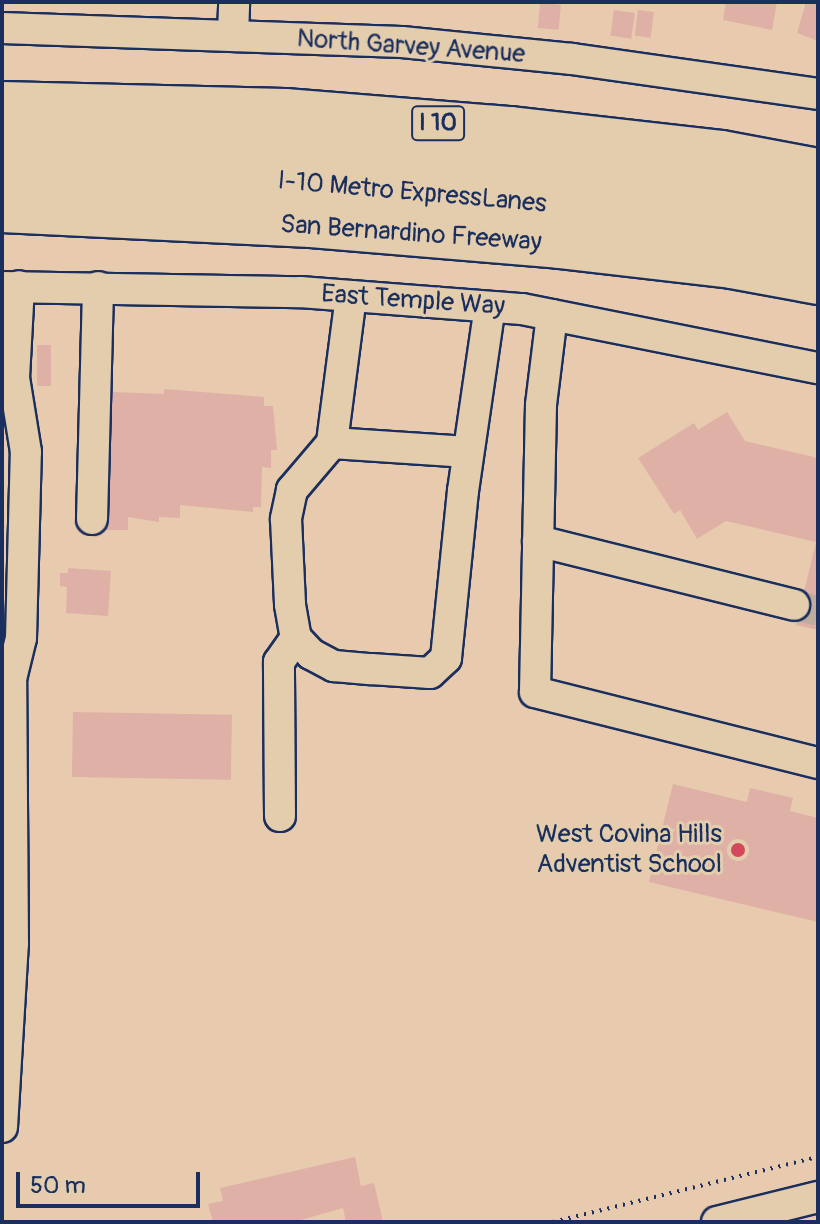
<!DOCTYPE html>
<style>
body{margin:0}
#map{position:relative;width:820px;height:1224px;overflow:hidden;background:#e8cbae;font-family:Pangolin,sans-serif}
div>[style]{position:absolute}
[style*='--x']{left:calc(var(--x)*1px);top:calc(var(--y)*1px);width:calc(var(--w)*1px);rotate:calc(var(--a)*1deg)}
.building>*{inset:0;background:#dfb0a6;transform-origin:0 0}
.minor-tunnel>*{height:30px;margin-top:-15px;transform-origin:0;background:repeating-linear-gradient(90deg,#bfac9e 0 30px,transparent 0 45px)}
.path>*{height:4px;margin-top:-2px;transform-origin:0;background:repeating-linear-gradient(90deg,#1b2f5e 0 2px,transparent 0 8px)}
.roads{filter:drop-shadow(2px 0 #1b2f5e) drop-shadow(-2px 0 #1b2f5e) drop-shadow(0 2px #1b2f5e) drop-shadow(0 -2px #1b2f5e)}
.minor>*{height:30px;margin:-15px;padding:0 15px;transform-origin:15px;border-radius:15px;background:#e3cdad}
.highway>*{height:44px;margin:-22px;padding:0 22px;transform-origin:22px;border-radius:22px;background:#e3cdad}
.dots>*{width:22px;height:22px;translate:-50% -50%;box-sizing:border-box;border:4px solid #e3cdad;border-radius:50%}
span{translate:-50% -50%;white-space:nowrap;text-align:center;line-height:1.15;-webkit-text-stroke:6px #e3cdad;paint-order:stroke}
.shield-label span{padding:2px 6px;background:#e3cdad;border:2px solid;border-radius:6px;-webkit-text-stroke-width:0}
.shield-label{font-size:24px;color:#1b2f5e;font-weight:700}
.street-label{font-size:26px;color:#1b2f5e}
.poi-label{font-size:26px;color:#1b2f5e}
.right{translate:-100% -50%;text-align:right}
.frame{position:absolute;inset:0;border:4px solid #1b2f5e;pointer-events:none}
.scale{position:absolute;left:16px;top:1172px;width:184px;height:36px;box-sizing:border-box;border:4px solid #1b2f5e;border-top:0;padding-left:10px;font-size:24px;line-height:28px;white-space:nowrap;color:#1b2f5e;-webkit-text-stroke:6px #e3cdad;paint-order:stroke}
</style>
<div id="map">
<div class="building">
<div style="clip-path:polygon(726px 2px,777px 2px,772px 30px,723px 20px)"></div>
<div style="clip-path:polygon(806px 2px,818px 2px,818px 41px,797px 33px)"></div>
<div style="left:540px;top:3px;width:21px;height:25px;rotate:5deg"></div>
<div style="left:614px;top:10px;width:21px;height:26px;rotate:8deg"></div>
<div style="left:638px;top:10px;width:16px;height:26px;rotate:7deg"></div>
<div style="left:37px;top:345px;width:14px;height:41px"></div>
<div style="clip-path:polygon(164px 389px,264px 397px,264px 406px,273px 406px,277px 450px,271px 450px,271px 468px,262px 467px,261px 507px,253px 507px,253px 512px,180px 505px,180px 518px,159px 517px,159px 522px,128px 517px,128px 530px,106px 530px,111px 392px,164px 394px)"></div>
<div style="clip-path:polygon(727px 412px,745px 441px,818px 458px,818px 630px,796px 625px,816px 542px,726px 521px,697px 539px,680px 510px,674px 514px,638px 458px,694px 423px,698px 430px)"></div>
<div style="clip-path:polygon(68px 568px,111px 571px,108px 616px,66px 613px,67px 587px,60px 586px,60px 573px,68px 573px)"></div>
<div style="left:73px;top:712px;width:159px;height:65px;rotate:1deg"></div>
<div style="clip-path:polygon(673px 784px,747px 802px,750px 788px,793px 798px,790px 811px,818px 818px,818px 922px,649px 882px)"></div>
<div style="clip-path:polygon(355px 1157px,361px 1186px,374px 1183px,383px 1222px,346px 1222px,343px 1208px,294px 1222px,213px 1222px,208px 1204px,223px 1201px,220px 1188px)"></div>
</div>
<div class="minor-tunnel">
<div style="--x:794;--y:605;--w:25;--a:14"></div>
</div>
<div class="path">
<div style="--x:553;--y:1222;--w:273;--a:-13.8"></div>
</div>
<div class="roads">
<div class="minor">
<div style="--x:2;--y:28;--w:400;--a:2"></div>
<div style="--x:402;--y:42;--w:171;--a:5.7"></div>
<div style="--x:572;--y:59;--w:248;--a:8.1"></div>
<div style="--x:233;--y:36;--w:34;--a:-88"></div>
<div style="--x:2;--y:287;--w:298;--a:1"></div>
<div style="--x:300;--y:292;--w:223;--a:4.4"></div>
<div style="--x:522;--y:309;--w:302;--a:11.3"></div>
<div style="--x:351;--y:296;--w:148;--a:97.4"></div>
<div style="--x:332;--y:443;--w:62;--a:130.4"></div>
<div style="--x:292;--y:490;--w:30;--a:102"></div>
<div style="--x:286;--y:519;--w:86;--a:87.3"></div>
<div style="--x:290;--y:605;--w:34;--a:80"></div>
<div style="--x:296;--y:638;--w:22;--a:47"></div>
<div style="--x:311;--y:654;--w:26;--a:28"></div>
<div style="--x:334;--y:666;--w:37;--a:5"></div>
<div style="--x:371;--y:669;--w:59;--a:3.9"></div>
<div style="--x:430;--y:673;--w:22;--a:-43"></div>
<div style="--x:446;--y:658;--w:168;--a:-84.2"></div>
<div style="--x:463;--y:491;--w:186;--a:-81.7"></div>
<div style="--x:552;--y:315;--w:91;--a:97"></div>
<div style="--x:541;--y:405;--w:287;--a:91.2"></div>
<div style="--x:535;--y:692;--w:292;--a:14.1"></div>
<div style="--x:332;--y:443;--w:136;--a:3.8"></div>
<div style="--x:92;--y:519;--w:232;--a:-88.5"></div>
<div style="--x:538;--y:541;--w:264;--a:14"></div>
<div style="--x:280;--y:816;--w:154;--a:-90.4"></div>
<div style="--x:279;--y:662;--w:29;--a:-55"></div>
<div style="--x:2;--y:1127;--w:183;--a:-86.6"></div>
<div style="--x:13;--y:944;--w:265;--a:-90.4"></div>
<div style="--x:11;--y:679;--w:42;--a:-76.3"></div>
<div style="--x:21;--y:638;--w:186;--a:-88.5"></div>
<div style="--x:26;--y:452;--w:75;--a:-99.2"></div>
<div style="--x:14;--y:378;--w:92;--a:-86.9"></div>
<div style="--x:717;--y:1222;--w:104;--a:-13.9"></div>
</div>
<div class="highway">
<div style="--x:2;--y:104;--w:283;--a:1.4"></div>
<div style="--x:285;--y:111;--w:227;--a:4.6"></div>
<div style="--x:511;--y:129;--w:211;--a:6.5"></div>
<div style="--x:721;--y:153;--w:99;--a:10.5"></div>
<div style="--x:2;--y:138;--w:107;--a:1.1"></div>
<div style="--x:109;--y:140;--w:331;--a:3.6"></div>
<div style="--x:439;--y:161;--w:169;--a:5.4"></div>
<div style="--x:607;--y:177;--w:214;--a:8.9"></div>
<div style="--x:2;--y:172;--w:399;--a:2.4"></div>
<div style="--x:401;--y:189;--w:239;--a:6"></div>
<div style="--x:639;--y:214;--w:182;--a:10.1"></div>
<div style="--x:2;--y:210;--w:309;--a:2.8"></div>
<div style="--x:311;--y:225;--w:249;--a:4.8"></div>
<div style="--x:559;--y:246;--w:174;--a:6.6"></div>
<div style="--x:732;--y:266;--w:87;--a:10.5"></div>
</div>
</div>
<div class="dots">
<div style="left:738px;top:850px;background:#d1495b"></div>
</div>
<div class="shield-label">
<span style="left:438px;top:123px">I 10</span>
</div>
<div class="street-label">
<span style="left:411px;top:47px;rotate:4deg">North Garvey Avenue</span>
<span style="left:412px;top:193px;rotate:5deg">I-10 Metro ExpressLanes</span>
<span style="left:411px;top:234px;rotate:4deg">San Bernardino Freeway</span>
<span style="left:413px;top:301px;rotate:4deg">East Temple Way</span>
</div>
<div class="poi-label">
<span class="right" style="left:722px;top:850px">West Covina Hills<br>Adventist School</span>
</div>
<div class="frame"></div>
<div class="scale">50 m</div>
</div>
